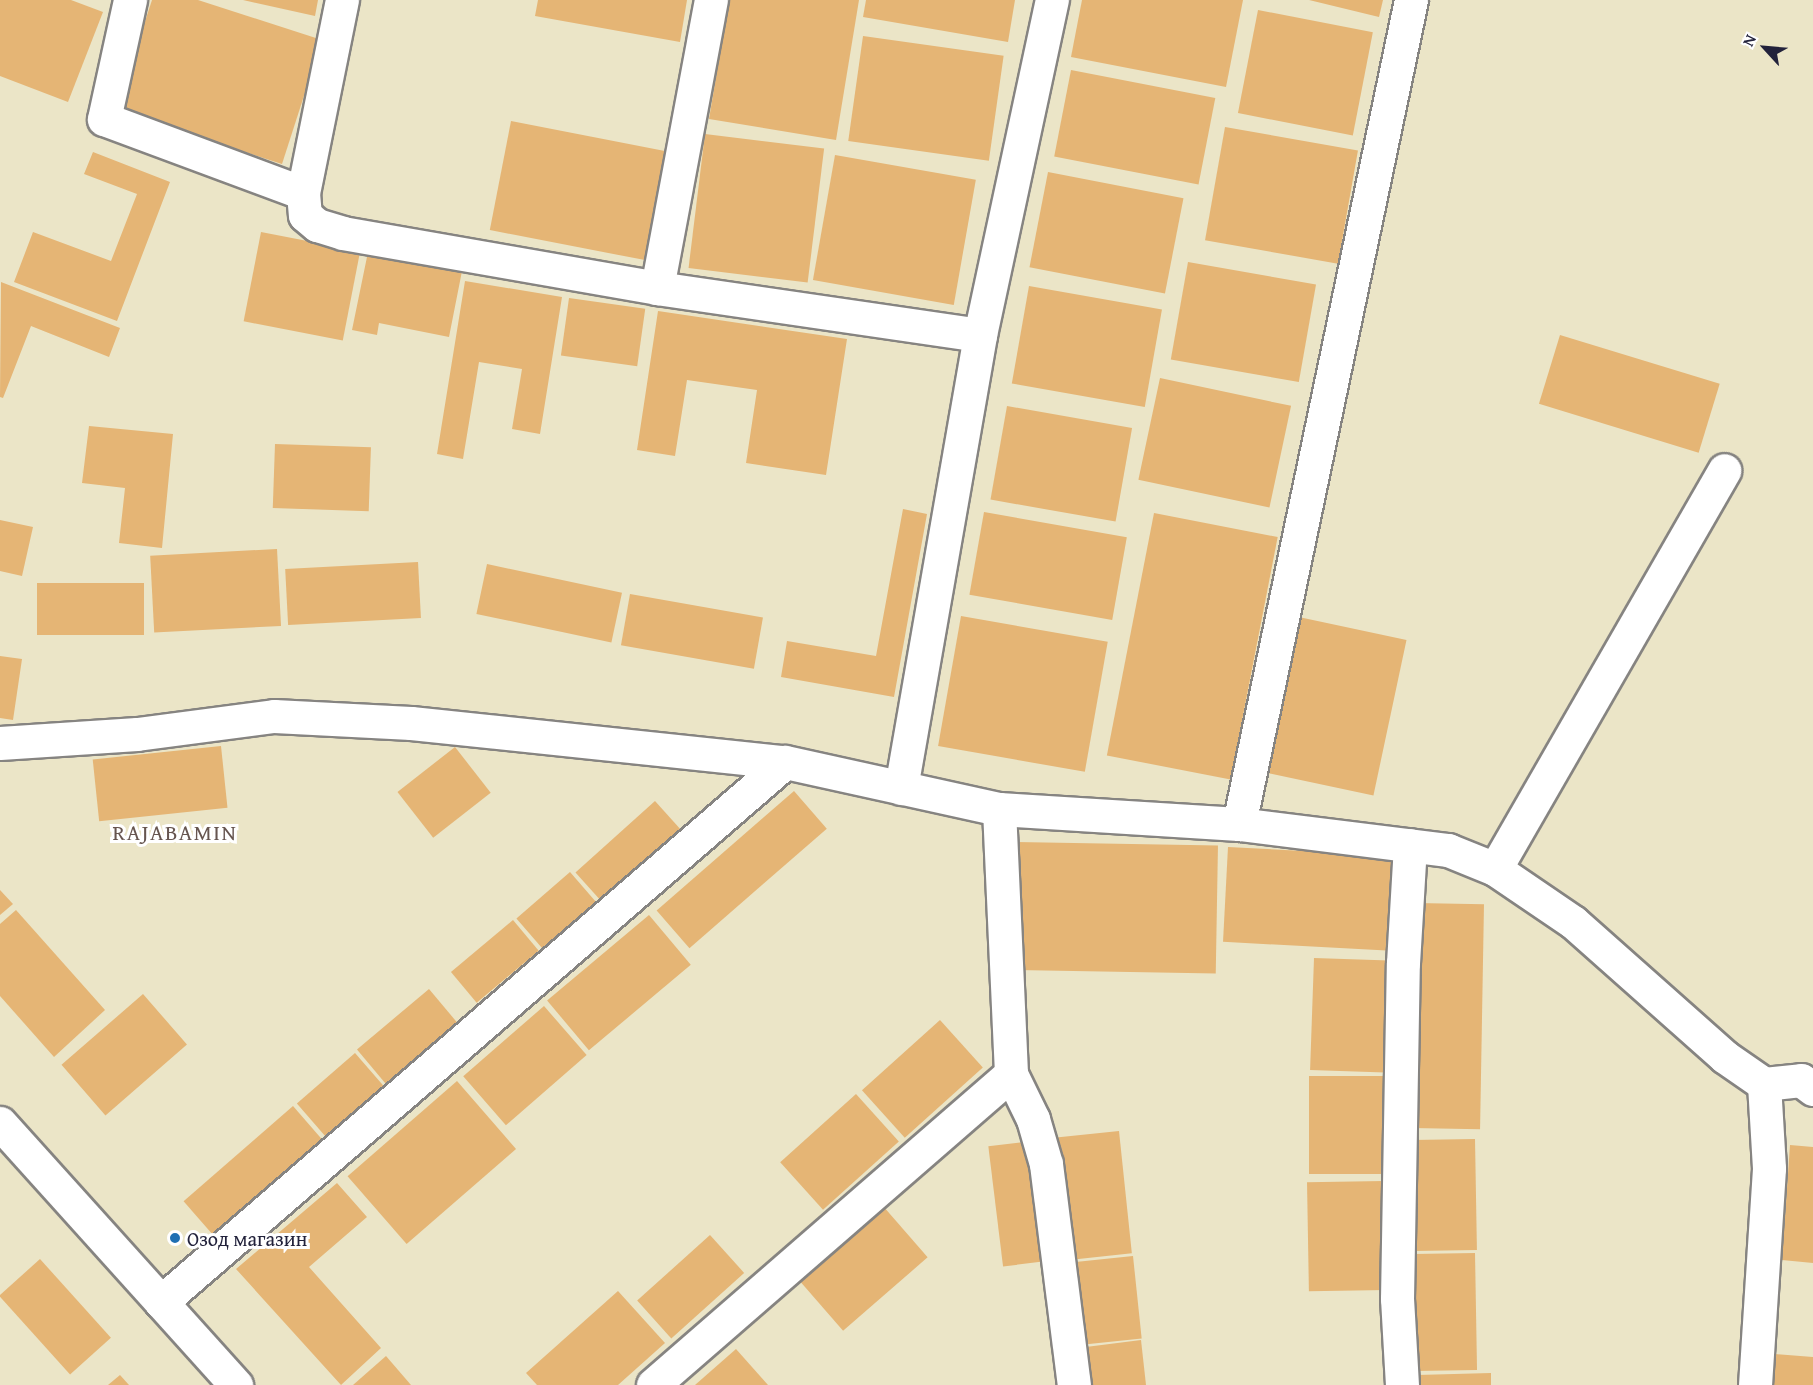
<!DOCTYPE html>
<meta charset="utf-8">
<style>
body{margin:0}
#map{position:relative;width:1813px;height:1385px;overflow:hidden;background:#ebe5c7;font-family:"Gentium Book Plus",serif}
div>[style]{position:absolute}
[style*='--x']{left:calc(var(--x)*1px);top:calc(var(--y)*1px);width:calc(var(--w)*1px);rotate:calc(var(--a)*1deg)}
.building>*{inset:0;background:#e5b575;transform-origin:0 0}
.roads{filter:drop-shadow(2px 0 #868481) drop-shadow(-2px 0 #868481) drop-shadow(0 2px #868481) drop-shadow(0 -2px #868481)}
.minor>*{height:33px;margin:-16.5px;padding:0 16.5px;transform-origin:16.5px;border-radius:16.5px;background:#fff}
.major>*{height:33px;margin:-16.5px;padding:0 16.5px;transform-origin:16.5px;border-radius:16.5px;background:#fff}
.dots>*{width:16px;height:16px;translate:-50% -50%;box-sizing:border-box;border:3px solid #fff;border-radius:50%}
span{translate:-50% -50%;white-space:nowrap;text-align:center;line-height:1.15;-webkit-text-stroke:6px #fff;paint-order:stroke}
.poi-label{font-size:20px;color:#22223b}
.left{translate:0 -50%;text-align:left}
.quarter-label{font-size:22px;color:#66554f;letter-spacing:1.5px}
.north{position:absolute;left:1735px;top:18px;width:60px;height:60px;-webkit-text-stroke:4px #fff;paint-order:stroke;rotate:296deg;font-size:16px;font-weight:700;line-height:24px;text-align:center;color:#22223b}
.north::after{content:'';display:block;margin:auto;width:21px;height:27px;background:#22223b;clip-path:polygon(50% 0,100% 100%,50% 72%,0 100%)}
</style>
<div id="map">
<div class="building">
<div style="clip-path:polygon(0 0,71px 0,103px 12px,68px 102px,0 76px)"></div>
<div style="clip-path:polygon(152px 0,198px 0,322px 40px,282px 164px,116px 110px)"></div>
<div style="clip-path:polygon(243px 0,318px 0,315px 16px)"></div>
<div style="clip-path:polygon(538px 0,687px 0,680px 42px,535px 16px)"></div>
<div style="clip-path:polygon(729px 0,859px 0,836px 140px,709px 119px)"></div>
<div style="clip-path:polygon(866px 0,1015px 0,1008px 42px,863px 17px)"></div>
<div style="clip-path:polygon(1082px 0,1243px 0,1226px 87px,1071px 57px)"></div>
<div style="clip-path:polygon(1309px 0,1383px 0,1379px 17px)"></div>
<div style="left:1258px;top:10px;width:117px;height:105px;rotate:11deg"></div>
<div style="left:863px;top:36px;width:142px;height:106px;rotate:8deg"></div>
<div style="left:1071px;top:70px;width:147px;height:88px;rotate:11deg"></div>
<div style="left:511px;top:121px;width:158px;height:111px;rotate:11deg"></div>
<div style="left:1225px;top:127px;width:135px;height:115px;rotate:10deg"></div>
<div style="left:705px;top:134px;width:120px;height:135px;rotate:7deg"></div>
<div style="clip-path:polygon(93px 152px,170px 182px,117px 321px,14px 282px,33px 232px,111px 261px,137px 194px,84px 174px)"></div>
<div style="left:835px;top:155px;width:143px;height:127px;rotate:10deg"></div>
<div style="left:1048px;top:172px;width:138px;height:97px;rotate:11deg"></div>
<div style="left:261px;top:232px;width:101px;height:91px;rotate:11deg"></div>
<div style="clip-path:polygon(368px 252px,462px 271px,449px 337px,379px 323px,377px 335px,352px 330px)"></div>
<div style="left:1188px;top:262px;width:130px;height:99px;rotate:10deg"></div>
<div style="clip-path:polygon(465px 281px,562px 297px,540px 434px,512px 429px,522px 369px,479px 362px,463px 459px,437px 454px)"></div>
<div style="clip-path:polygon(1px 282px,120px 328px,109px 357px,31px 326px,3px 398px,0 397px)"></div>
<div style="left:1029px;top:286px;width:135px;height:99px;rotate:10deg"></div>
<div style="left:569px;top:298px;width:77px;height:58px;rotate:8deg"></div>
<div style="clip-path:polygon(658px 311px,847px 339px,826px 475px,746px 463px,757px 390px,687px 380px,675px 456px,637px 450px)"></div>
<div style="left:1560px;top:335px;width:167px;height:72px;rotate:17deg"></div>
<div style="left:1160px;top:378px;width:134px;height:104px;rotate:12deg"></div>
<div style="left:1007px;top:406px;width:127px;height:95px;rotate:10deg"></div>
<div style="clip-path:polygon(89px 426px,173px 434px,162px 548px,119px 543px,125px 488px,82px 483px)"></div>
<div style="left:275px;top:444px;width:96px;height:64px;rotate:2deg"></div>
<div style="clip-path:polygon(903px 509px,927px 514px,894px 697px,781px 677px,787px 641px,876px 656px)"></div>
<div style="left:984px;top:512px;width:145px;height:84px;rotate:10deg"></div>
<div style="left:1154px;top:513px;width:126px;height:247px;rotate:11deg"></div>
<div style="clip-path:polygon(0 520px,33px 527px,22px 576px,0 571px)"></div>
<div style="left:277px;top:549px;width:77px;height:127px;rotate:87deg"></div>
<div style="left:418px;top:562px;width:56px;height:133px;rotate:87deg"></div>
<div style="left:487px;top:564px;width:138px;height:51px;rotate:12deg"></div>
<div style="left:37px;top:583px;width:107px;height:52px"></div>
<div style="left:630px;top:594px;width:135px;height:52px;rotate:10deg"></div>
<div style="left:961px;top:616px;width:149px;height:132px;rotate:10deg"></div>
<div style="left:1294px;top:616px;width:115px;height:159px;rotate:12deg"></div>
<div style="clip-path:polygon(0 656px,22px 659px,13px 720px,0 718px)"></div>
<div style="left:221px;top:746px;width:62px;height:129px;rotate:84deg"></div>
<div style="left:455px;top:747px;width:58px;height:73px;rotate:52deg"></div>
<div style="left:794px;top:791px;width:50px;height:182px;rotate:49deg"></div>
<div style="left:655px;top:801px;width:38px;height:107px;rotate:48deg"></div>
<div style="left:1014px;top:842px;width:204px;height:128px;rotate:1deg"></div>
<div style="left:1228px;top:847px;width:173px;height:95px;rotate:3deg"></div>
<div style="left:570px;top:872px;width:40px;height:71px;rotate:49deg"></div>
<div style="clip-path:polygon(0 890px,13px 904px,0 915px)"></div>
<div style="left:1416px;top:903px;width:68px;height:225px;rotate:1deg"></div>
<div style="clip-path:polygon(16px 910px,105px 1010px,54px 1057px,0 996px,0 924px)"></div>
<div style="left:649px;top:915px;width:65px;height:133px;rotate:50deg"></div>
<div style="left:513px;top:920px;width:40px;height:81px;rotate:50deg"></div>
<div style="left:1314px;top:958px;width:75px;height:112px;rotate:2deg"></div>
<div style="left:429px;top:989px;width:45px;height:94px;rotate:50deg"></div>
<div style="left:143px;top:994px;width:67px;height:108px;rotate:49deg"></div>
<div style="left:544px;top:1006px;width:65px;height:107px;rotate:49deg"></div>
<div style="left:940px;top:1020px;width:64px;height:105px;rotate:48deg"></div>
<div style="left:355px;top:1053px;width:44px;height:77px;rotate:49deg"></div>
<div style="left:1309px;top:1076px;width:76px;height:98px"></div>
<div style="left:457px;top:1081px;width:90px;height:145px;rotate:49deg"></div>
<div style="left:856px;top:1094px;width:64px;height:102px;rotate:48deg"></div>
<div style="left:293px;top:1106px;width:46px;height:145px;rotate:49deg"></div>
<div style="left:1119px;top:1131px;width:123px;height:63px;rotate:84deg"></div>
<div style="left:1475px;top:1139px;width:111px;height:63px;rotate:89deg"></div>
<div style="left:1032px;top:1141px;width:121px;height:44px;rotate:83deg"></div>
<div style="clip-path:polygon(1790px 1145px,1813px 1147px,1813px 1263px,1782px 1260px)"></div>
<div style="left:1384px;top:1181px;width:109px;height:77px;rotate:89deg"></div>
<div style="clip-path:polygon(337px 1183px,367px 1217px,309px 1267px,381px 1348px,341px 1385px,236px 1269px)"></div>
<div style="left:883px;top:1206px;width:68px;height:112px;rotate:49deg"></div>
<div style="left:710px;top:1235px;width:51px;height:98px;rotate:48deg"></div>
<div style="left:1475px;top:1253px;width:117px;height:62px;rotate:89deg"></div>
<div style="left:1133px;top:1256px;width:83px;height:65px;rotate:84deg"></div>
<div style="left:40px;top:1259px;width:106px;height:55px;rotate:48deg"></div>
<div style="clip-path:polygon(618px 1291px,665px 1343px,618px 1385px,537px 1385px,526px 1373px)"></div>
<div style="clip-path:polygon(1141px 1340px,1146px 1385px,1082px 1385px,1078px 1348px)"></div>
<div style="clip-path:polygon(736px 1349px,768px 1385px,695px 1385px)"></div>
<div style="clip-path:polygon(1775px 1354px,1813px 1357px,1813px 1385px,1772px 1385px)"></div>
<div style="clip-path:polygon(386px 1356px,411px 1385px,353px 1385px)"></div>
<div style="clip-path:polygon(1491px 1373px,1491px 1385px,1418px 1385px,1417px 1375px)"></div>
<div style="clip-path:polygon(120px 1375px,129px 1385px,108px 1385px)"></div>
</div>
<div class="roads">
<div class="minor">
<div style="--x:130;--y:0;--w:122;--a:102.3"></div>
<div style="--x:104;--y:119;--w:212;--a:20.4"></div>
<div style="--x:303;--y:193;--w:22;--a:85"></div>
<div style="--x:305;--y:215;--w:16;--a:40"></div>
<div style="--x:317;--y:225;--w:27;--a:17"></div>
<div style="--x:343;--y:233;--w:319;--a:9.9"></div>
<div style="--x:657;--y:288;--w:326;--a:8.3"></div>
<div style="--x:303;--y:193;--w:197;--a:-78.6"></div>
<div style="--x:657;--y:288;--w:293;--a:-79.4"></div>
<div style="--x:0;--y:743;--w:137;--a:-3.8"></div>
<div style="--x:137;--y:734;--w:138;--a:-7.5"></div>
<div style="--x:274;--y:716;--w:137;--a:2.9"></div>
<div style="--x:411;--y:723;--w:376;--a:6"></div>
<div style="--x:785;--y:762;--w:219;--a:12.4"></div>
<div style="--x:999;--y:809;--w:240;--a:3.6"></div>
<div style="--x:1239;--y:824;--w:211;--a:7.1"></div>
<div style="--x:1448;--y:850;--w:51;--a:22"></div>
<div style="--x:1495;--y:869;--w:94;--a:34.2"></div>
<div style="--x:1573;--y:922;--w:203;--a:41.6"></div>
<div style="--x:1725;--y:1057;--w:47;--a:34.7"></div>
<div style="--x:1764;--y:1084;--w:37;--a:-6"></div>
<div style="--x:1801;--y:1080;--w:15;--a:37"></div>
<div style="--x:901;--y:788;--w:460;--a:-80.1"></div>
<div style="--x:980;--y:335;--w:343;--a:-77.9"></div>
<div style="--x:999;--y:809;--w:265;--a:87.4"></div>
<div style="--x:1011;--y:1074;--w:50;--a:63.9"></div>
<div style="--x:1033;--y:1119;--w:47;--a:73.9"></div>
<div style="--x:1046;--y:1164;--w:223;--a:82.8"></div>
<div style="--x:1239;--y:824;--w:842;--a:-78.21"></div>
<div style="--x:1495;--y:869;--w:460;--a:-60.1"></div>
<div style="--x:161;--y:1302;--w:825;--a:-40.87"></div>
<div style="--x:653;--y:1385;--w:474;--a:-41"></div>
<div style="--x:1402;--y:1385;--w:86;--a:-93.3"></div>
<div style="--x:1397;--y:1299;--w:336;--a:-89"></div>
<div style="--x:1403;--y:963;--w:118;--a:-86.6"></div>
<div style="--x:1755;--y:1385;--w:217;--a:-86.3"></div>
<div style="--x:1769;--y:1168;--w:84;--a:-93.4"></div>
</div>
<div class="major">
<div style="--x:0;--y:1123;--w:353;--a:48"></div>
</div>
</div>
<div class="dots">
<div style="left:175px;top:1238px;background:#1f6fb2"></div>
</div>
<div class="poi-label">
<span class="left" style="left:187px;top:1238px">Озод магазин</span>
</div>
<div class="quarter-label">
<span style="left:175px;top:833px">RAJABAMIN</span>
</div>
<div class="north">N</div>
</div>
